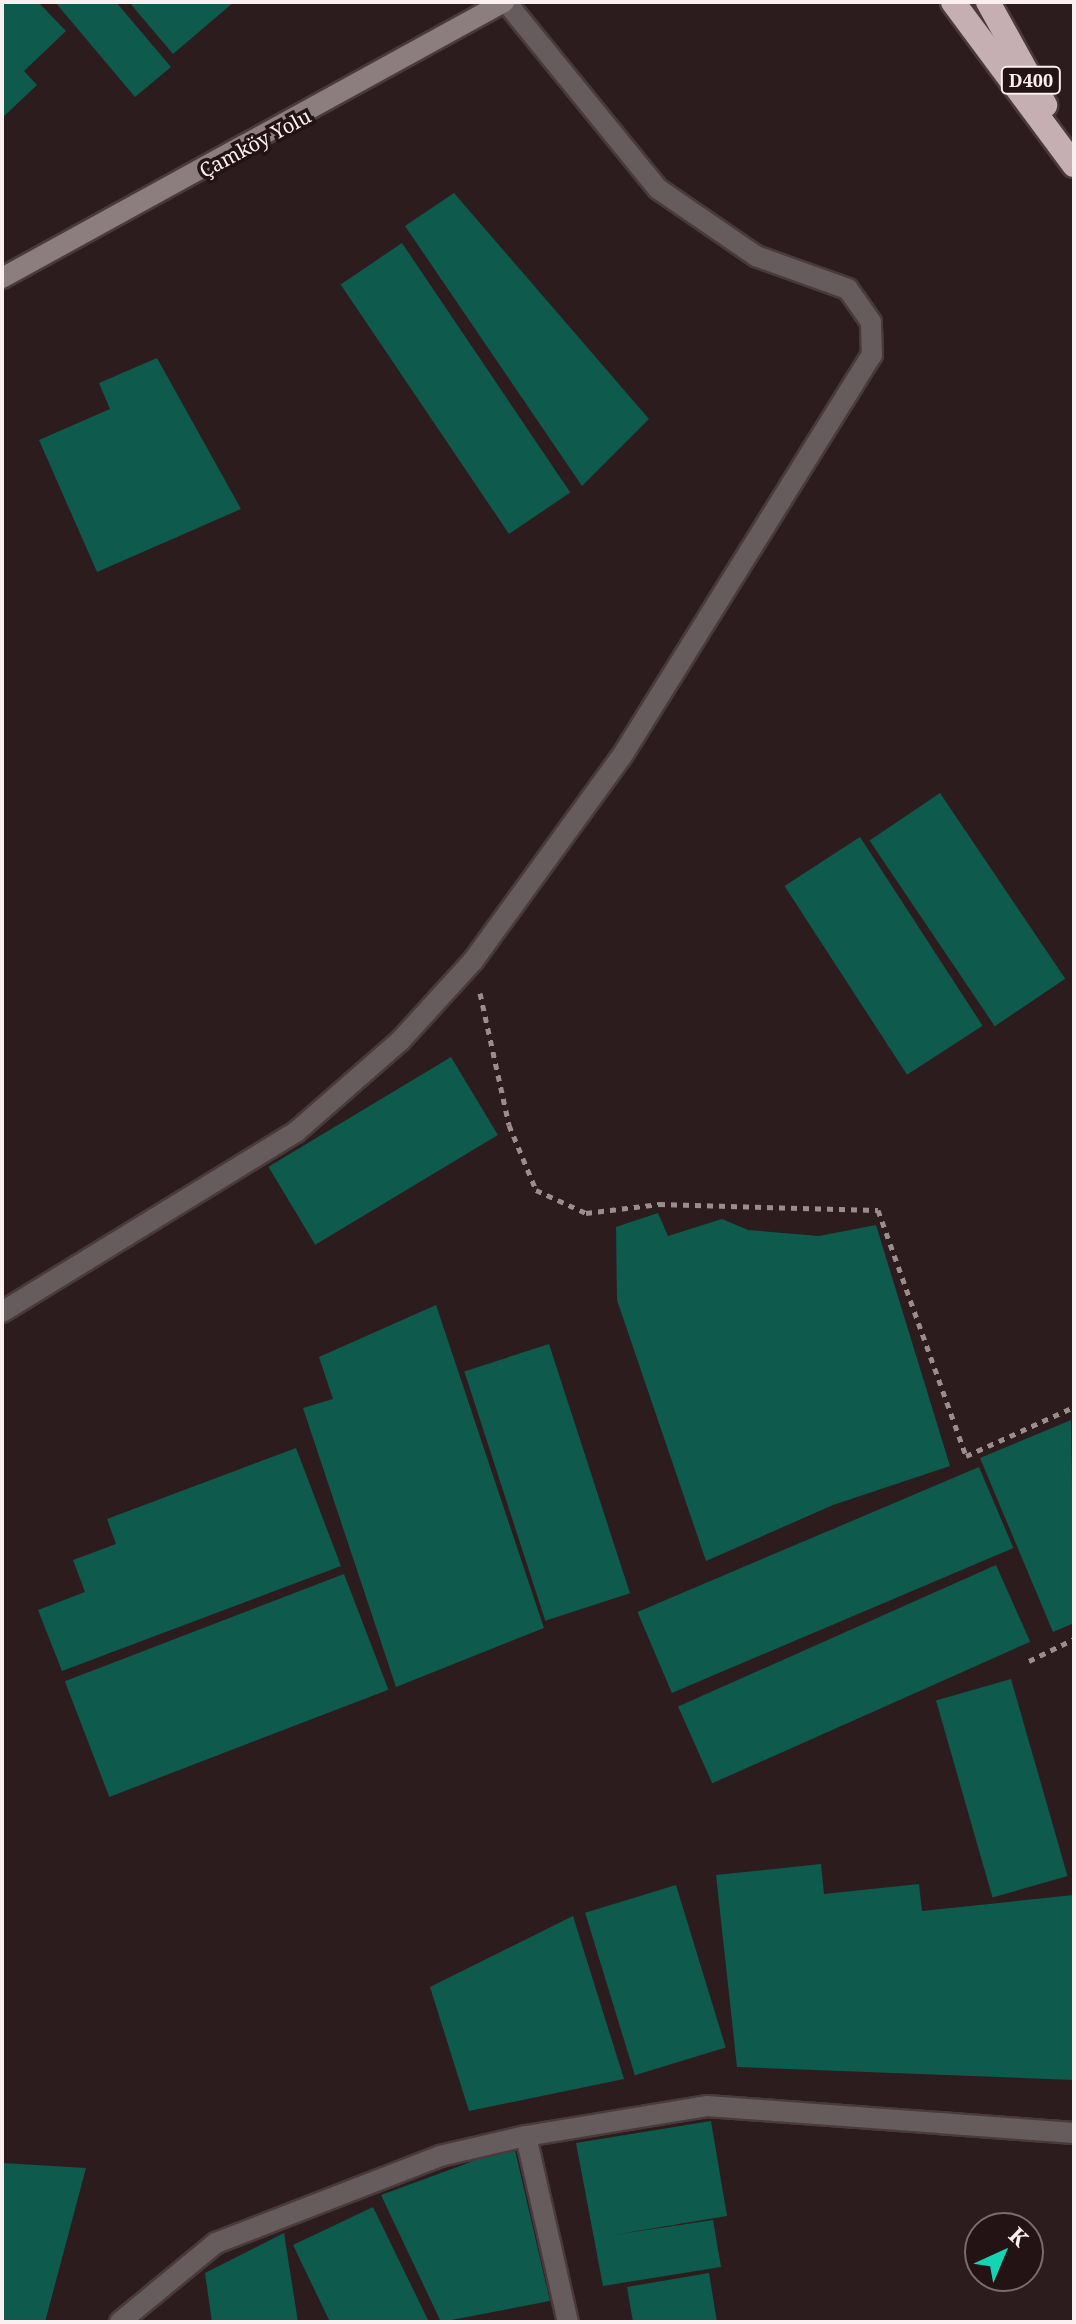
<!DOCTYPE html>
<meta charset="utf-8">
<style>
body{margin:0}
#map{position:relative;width:1076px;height:2324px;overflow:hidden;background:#2d1c1e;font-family:"Noto Serif",serif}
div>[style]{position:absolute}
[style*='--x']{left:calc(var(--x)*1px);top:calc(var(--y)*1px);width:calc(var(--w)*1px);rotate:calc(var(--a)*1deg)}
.building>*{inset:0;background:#0e5a4c;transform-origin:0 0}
.path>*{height:5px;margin-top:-2.5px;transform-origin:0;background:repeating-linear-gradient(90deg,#9b8c8e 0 6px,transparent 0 12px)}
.roads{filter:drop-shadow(2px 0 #4a3a3c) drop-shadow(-2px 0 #4a3a3c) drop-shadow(0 2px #4a3a3c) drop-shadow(0 -2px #4a3a3c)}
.street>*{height:20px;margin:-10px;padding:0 10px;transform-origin:10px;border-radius:10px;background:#665c5d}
.secondary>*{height:20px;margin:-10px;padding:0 10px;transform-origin:10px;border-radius:10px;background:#8c7e7f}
.highway>*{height:24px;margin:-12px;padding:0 12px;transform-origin:12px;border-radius:12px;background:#c6afb2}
span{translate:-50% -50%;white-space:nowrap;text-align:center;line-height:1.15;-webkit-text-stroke:7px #231315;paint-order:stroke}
.shield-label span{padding:2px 6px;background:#231315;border:2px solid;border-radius:6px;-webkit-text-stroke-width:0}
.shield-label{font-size:18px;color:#fceff1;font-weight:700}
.street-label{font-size:20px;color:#fceff1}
.frame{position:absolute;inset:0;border:4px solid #fceff1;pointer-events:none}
.north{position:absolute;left:964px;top:2212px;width:80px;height:80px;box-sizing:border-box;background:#231315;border:2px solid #7a6b6d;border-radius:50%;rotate:44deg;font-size:22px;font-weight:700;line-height:32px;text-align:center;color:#fceff1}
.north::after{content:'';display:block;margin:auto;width:28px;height:36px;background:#13d5b4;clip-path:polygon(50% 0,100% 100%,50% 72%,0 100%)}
</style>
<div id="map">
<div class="building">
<div style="clip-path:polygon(2px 2px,38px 2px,66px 31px,24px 71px,37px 85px,2px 118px)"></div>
<div style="clip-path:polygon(55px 2px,116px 2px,171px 67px,135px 97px)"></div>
<div style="clip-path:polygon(129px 2px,234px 2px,173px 54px)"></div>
<div style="clip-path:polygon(454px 193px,649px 419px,582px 486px,405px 226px)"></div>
<div style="left:402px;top:243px;width:301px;height:74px;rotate:56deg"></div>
<div style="clip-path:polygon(157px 358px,241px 509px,97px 572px,39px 440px,110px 409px,99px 383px)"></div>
<div style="left:940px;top:793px;width:224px;height:85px;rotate:56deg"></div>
<div style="left:860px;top:837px;width:225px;height:90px;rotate:57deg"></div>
<div style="left:451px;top:1057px;width:91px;height:213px;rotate:59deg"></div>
<div style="clip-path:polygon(658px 1213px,668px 1236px,722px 1219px,748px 1230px,819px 1236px,876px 1225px,950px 1466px,833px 1505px,706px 1561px,617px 1300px,616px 1227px)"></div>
<div style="clip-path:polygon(436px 1305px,544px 1628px,396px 1687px,303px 1408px,333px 1399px,319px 1357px)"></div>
<div style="left:549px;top:1344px;width:262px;height:89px;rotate:72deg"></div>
<div style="clip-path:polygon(1071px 1420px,1074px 1623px,1053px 1632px,980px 1458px)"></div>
<div style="clip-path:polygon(296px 1448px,341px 1566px,62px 1671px,38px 1610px,85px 1592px,73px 1560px,116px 1544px,107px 1519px)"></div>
<div style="left:979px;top:1467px;width:88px;height:371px;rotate:67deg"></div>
<div style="left:996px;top:1565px;width:84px;height:348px;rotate:66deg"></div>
<div style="left:344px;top:1574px;width:124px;height:299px;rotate:69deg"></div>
<div style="left:1011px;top:1679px;width:205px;height:78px;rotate:74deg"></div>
<div style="clip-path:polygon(821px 1864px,824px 1894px,919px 1884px,922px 1911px,1074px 1895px,1074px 2080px,737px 2067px,716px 1875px)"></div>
<div style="left:676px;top:1885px;width:170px;height:95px;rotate:73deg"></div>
<div style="clip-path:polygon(573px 1916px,624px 2079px,469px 2111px,430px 1987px)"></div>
<div style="clip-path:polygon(711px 2121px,727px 2216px,613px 2235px,713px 2220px,721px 2267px,603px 2286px,576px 2143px)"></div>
<div style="clip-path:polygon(514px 2146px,550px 2301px,441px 2322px,381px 2195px)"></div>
<div style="clip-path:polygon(2px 2163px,86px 2168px,45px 2322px,2px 2322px)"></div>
<div style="clip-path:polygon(373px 2207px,429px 2322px,330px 2322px,293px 2245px)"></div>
<div style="clip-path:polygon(284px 2233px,298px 2322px,212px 2322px,205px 2273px)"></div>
<div style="clip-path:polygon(709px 2273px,717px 2322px,633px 2322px,627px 2287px)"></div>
</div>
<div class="path">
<div style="--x:480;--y:993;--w:135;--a:77.6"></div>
<div style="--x:509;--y:1125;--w:70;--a:67.4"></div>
<div style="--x:536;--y:1190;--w:55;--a:24.7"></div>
<div style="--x:586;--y:1213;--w:74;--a:-7"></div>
<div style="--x:659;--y:1204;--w:219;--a:1.6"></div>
<div style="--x:878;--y:1210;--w:261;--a:70.3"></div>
<div style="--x:966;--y:1456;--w:119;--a:-24.4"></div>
<div style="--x:1029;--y:1661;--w:50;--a:-26.1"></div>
</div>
<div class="roads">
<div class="street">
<div style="--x:2;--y:1312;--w:345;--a:-31.5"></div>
<div style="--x:296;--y:1132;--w:138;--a:-41.2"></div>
<div style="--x:400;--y:1041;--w:108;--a:-47.6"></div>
<div style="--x:473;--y:961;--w:253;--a:-54"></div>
<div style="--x:622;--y:756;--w:473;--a:-58.1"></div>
<div style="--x:872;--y:355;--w:33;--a:-92"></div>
<div style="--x:871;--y:322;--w:40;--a:-124.9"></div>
<div style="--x:848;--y:289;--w:98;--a:-160.3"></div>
<div style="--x:756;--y:256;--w:119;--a:-145.6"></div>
<div style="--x:658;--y:189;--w:241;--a:-129.1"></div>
<div style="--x:526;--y:2136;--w:191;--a:77.3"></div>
<div style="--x:120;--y:2322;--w:124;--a:-39.5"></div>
<div style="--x:216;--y:2243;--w:240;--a:-21.2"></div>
<div style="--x:440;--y:2156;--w:88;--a:-13.1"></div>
<div style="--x:526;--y:2136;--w:183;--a:-9.4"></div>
<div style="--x:707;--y:2106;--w:368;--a:4.2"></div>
</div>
<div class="secondary">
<div style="--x:2;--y:278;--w:573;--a:-28.8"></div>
</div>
<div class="highway">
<div style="--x:953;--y:2;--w:203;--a:53.4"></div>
<div style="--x:988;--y:2;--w:118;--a:61"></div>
</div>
</div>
<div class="shield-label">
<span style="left:1031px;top:80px">D400</span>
</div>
<div class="street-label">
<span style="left:255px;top:143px;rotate:-28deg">Çamköy Yolu</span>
</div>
<div class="frame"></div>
<div class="north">K</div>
</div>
